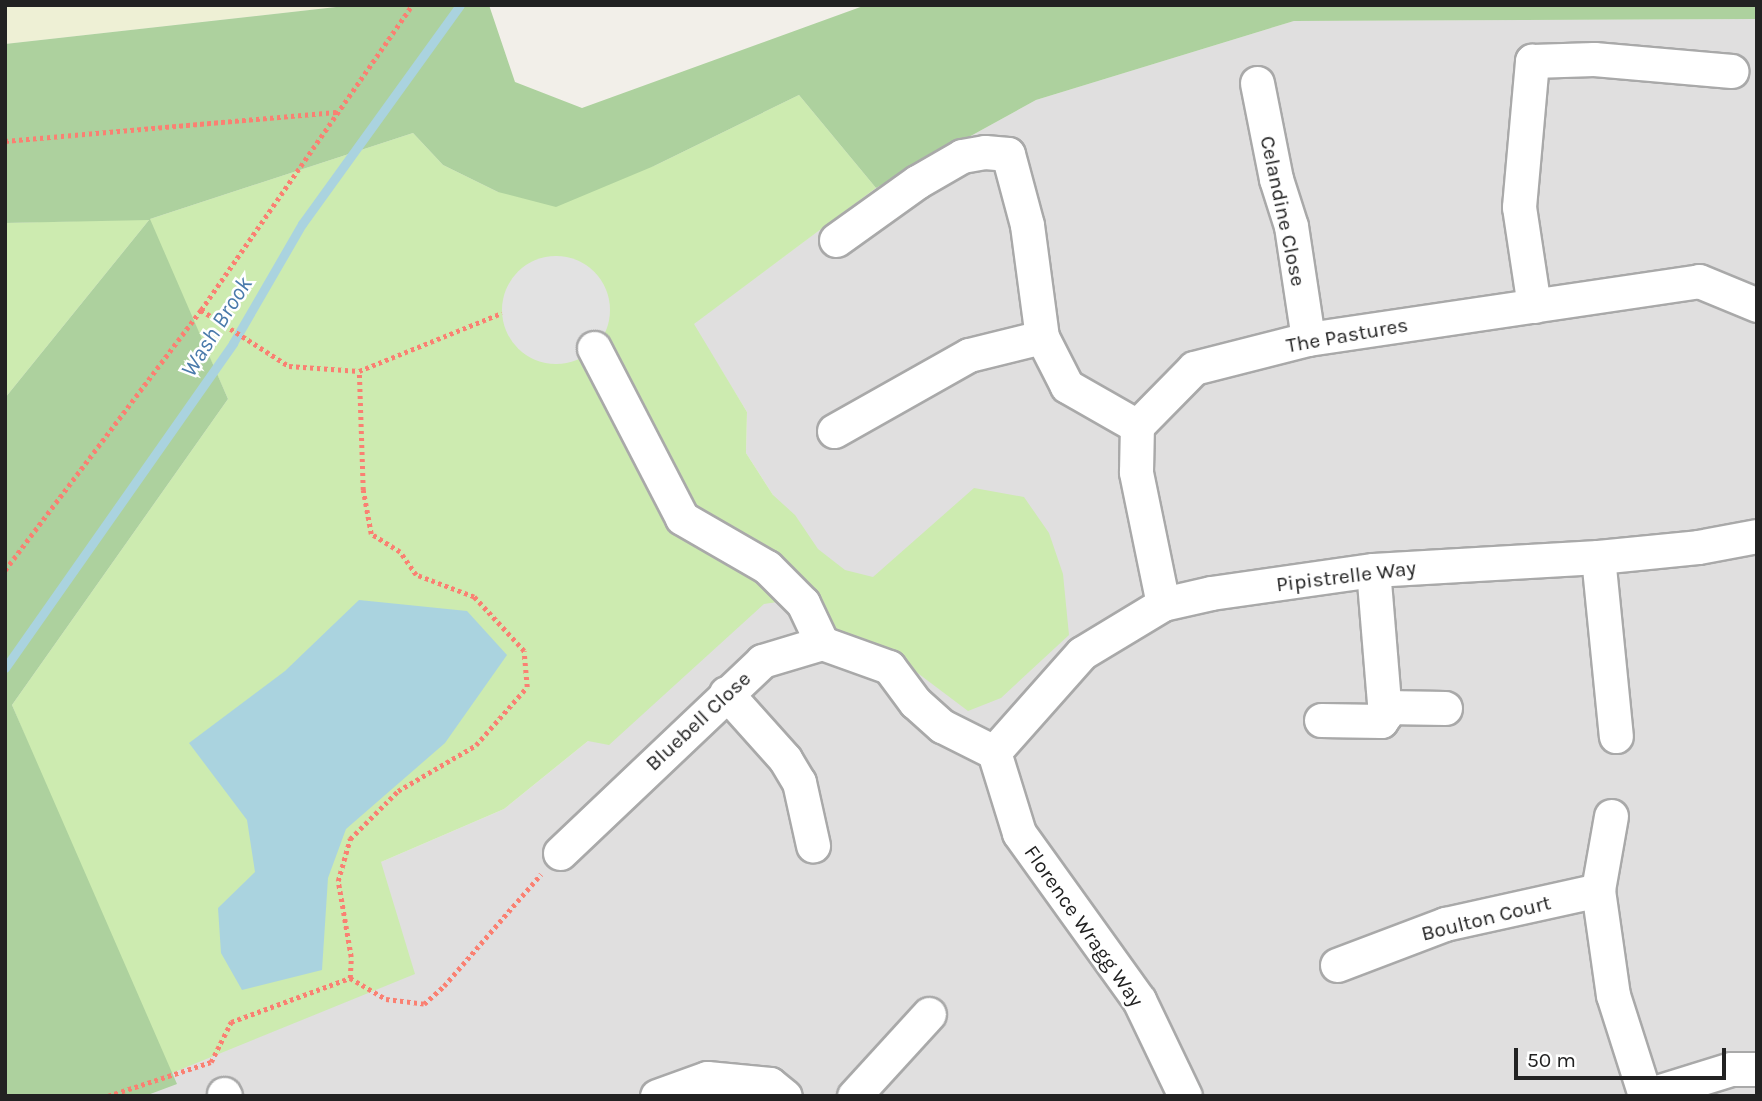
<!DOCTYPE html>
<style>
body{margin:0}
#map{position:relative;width:1762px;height:1101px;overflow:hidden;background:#f2efe9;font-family:Karla,sans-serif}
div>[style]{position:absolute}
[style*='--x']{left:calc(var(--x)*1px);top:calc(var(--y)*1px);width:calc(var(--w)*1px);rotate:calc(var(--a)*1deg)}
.residential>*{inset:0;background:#e0dfdf}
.farmland>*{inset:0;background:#eef0d5}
.grass>*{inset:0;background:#cdebb0}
.forest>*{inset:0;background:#add19e}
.parking>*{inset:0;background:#e2e2e2}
.round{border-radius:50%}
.water>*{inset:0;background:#aad3df}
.stream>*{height:9px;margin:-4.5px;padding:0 4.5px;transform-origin:4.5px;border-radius:4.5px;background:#aad3df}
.path>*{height:4.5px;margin-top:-2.25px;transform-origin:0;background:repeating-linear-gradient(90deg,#fa8072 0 3.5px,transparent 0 7px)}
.roads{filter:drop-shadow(2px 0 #a9a9a9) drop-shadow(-2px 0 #a9a9a9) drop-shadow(0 2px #a9a9a9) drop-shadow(0 -2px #a9a9a9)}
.minor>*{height:33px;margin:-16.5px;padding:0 16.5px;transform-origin:16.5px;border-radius:16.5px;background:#fff}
span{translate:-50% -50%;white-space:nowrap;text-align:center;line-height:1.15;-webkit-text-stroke:5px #fff;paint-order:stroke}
.street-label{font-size:21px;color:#222}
.water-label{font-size:23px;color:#4a7aab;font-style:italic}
.frame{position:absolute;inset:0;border:7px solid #222;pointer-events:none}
.scale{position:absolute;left:1514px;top:1048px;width:212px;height:32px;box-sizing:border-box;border:4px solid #222;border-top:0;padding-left:9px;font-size:21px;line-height:24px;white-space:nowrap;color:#222;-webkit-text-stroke:5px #fff;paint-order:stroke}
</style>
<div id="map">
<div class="residential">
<div style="clip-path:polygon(1757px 19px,1757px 1096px,106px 1096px,381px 862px,504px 809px,588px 741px,773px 495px,746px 453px,747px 412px,693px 324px,876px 188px,1036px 100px,1294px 21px)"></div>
</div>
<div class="farmland">
<div style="clip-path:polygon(5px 5px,354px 5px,5px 44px)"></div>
</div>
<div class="grass">
<div style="clip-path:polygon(799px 95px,876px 188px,694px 324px,747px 412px,746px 453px,773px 495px,795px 515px,818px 549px,845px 570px,873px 577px,974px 488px,1024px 497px,1049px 533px,1063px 574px,1069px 635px,1001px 698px,968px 711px,883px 647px,831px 630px,817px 596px,764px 604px,609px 745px,588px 741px,504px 809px,381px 862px,415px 974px,167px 1075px,12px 705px,228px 399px,149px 220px,5px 398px,5px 223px,150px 219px,413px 133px,443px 165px,498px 192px,654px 166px)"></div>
</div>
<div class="forest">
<div style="clip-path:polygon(354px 5px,489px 5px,515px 82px,582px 108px,866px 5px,1757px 5px,1757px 19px,1294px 21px,1036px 100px,876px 188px,799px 95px,654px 166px,556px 207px,498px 192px,443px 165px,413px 133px,150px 219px,228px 399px,12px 705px,177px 1084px,145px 1096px,5px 1096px,5px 398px,149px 220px,5px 223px,5px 44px)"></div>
</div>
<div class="parking">
<div class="round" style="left:502px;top:256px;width:108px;height:108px"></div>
</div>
<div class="water">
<div style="clip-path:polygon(359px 600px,467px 611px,507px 655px,445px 743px,346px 829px,328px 878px,322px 970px,242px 990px,221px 953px,218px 908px,255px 872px,247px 820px,189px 743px,285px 671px)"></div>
</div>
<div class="stream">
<div style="--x:5;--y:668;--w:397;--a:-54.9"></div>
<div style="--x:233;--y:343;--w:138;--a:-59.9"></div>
<div style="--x:302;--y:224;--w:270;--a:-54.2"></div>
</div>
<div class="path">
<div style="--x:5;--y:141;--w:335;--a:-5"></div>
<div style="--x:201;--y:310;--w:104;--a:32.5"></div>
<div style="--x:289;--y:366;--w:70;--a:4.1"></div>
<div style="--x:359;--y:371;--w:154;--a:-22.1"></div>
<div style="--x:5;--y:570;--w:326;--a:-53"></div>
<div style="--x:201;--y:310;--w:371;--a:-55.3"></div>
<div style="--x:350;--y:978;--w:21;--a:-87"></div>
<div style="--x:351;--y:957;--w:77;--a:-99.7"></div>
<div style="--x:338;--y:881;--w:44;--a:-74.1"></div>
<div style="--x:350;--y:839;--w:68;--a:-45"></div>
<div style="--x:398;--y:791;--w:91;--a:-30.5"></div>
<div style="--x:476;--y:745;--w:77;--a:-48.7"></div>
<div style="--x:527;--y:687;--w:36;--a:-95"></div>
<div style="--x:524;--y:651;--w:74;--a:-132.8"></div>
<div style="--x:474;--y:597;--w:62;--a:-159.2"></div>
<div style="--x:416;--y:575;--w:28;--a:-125"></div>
<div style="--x:400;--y:552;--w:34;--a:-148"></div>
<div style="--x:371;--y:534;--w:45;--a:-100.3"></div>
<div style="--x:363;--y:490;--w:119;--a:-91.9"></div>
<div style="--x:108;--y:1096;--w:108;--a:-18.3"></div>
<div style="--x:211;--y:1062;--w:45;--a:-63.4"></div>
<div style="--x:231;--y:1022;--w:127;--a:-20.3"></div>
<div style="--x:350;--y:978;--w:42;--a:30.3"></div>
<div style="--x:386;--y:999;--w:38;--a:7"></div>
<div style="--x:424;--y:1004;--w:27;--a:-42"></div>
<div style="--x:444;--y:986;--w:148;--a:-49.1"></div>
</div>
<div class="roads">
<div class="minor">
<div style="--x:1257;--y:83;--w:98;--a:78.8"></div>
<div style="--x:1276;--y:179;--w:49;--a:72.3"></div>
<div style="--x:1291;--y:226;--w:114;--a:81.4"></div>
<div style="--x:836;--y:240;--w:100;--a:-35.6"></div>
<div style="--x:917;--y:182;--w:52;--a:-30"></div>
<div style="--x:962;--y:156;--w:23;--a:-10"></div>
<div style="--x:985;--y:152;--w:23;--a:5"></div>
<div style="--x:1008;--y:154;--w:73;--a:75"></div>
<div style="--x:1027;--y:225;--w:113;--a:82.4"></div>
<div style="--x:1042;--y:337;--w:55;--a:63"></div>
<div style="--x:1067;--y:386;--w:81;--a:29.7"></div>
<div style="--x:1534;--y:306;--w:100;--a:-98.6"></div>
<div style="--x:1519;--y:207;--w:147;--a:-84.9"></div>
<div style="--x:1532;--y:61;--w:62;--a:-1.8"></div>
<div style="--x:1594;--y:59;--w:138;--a:5"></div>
<div style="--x:594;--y:348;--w:191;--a:62.6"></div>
<div style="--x:682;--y:518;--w:98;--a:30"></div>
<div style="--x:767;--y:567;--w:51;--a:45"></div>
<div style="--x:803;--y:603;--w:44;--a:64.6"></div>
<div style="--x:834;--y:431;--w:155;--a:-29.4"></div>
<div style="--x:969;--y:355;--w:75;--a:-13.9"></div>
<div style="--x:1598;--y:557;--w:180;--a:84.3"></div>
<div style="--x:1163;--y:604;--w:135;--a:-101.6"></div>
<div style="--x:1136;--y:472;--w:46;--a:-88.8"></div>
<div style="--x:1137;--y:426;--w:81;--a:-45.5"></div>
<div style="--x:1194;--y:368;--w:118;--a:-14.3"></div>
<div style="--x:1308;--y:339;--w:395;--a:-8.4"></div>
<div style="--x:1699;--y:281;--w:63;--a:22.5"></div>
<div style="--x:726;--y:693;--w:89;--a:48.2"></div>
<div style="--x:785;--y:759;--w:27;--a:59"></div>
<div style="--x:799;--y:782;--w:65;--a:77.5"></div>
<div style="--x:1385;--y:707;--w:60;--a:1"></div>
<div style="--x:1321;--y:720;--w:60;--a:1"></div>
<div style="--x:1381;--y:721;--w:7;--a:-56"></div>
<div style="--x:1385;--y:715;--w:145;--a:-94.7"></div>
<div style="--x:994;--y:752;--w:132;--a:-48.4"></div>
<div style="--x:1082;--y:653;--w:95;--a:-31.2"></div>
<div style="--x:1163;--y:604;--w:49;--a:-12.9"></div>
<div style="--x:1211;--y:593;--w:164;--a:-8.1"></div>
<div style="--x:1373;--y:570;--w:225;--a:-3.3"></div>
<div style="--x:1598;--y:557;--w:100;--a:-5.7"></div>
<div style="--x:1698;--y:547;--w:60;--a:-10.6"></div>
<div style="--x:994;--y:752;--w:85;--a:72.8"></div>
<div style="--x:1019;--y:833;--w:206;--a:54.3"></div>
<div style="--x:1139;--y:1000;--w:106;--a:64.4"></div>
<div style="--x:1611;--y:816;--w:75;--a:100"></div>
<div style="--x:1598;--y:890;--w:106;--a:81.9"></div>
<div style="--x:1613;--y:995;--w:105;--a:72.3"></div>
<div style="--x:560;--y:853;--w:279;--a:-43.5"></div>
<div style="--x:762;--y:661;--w:63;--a:-16.7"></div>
<div style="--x:822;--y:643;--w:71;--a:19.7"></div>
<div style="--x:889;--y:667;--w:44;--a:53.4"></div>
<div style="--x:915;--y:702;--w:36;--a:42"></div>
<div style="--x:942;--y:726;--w:58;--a:26.6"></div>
<div style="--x:1337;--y:965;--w:116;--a:-20.8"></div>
<div style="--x:1445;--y:924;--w:157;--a:-12.5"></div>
<div style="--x:224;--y:1094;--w:2;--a:63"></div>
<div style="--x:657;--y:1096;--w:53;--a:-19.8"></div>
<div style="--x:707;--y:1078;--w:63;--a:5.4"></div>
<div style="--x:770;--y:1084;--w:19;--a:39"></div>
<div style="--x:854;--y:1096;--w:111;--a:-47.6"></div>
<div style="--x:1644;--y:1096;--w:91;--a:-17.2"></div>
<div style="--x:1731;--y:1069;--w:26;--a:0"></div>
</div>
</div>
<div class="street-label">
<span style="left:1283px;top:211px;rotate:78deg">Celandine Close</span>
<span style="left:1347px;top:335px;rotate:-10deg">The Pastures</span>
<span style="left:1346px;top:576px;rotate:-7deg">Pipistrelle Way</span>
<span style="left:698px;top:721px;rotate:-43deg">Bluebell Close</span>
<span style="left:1486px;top:918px;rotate:-14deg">Boulton Court</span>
<span style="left:1084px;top:926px;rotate:55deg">Florence Wragg Way</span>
</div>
<div class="water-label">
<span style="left:217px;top:327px;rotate:-58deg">Wash Brook</span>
</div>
<div class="frame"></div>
<div class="scale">50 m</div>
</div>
